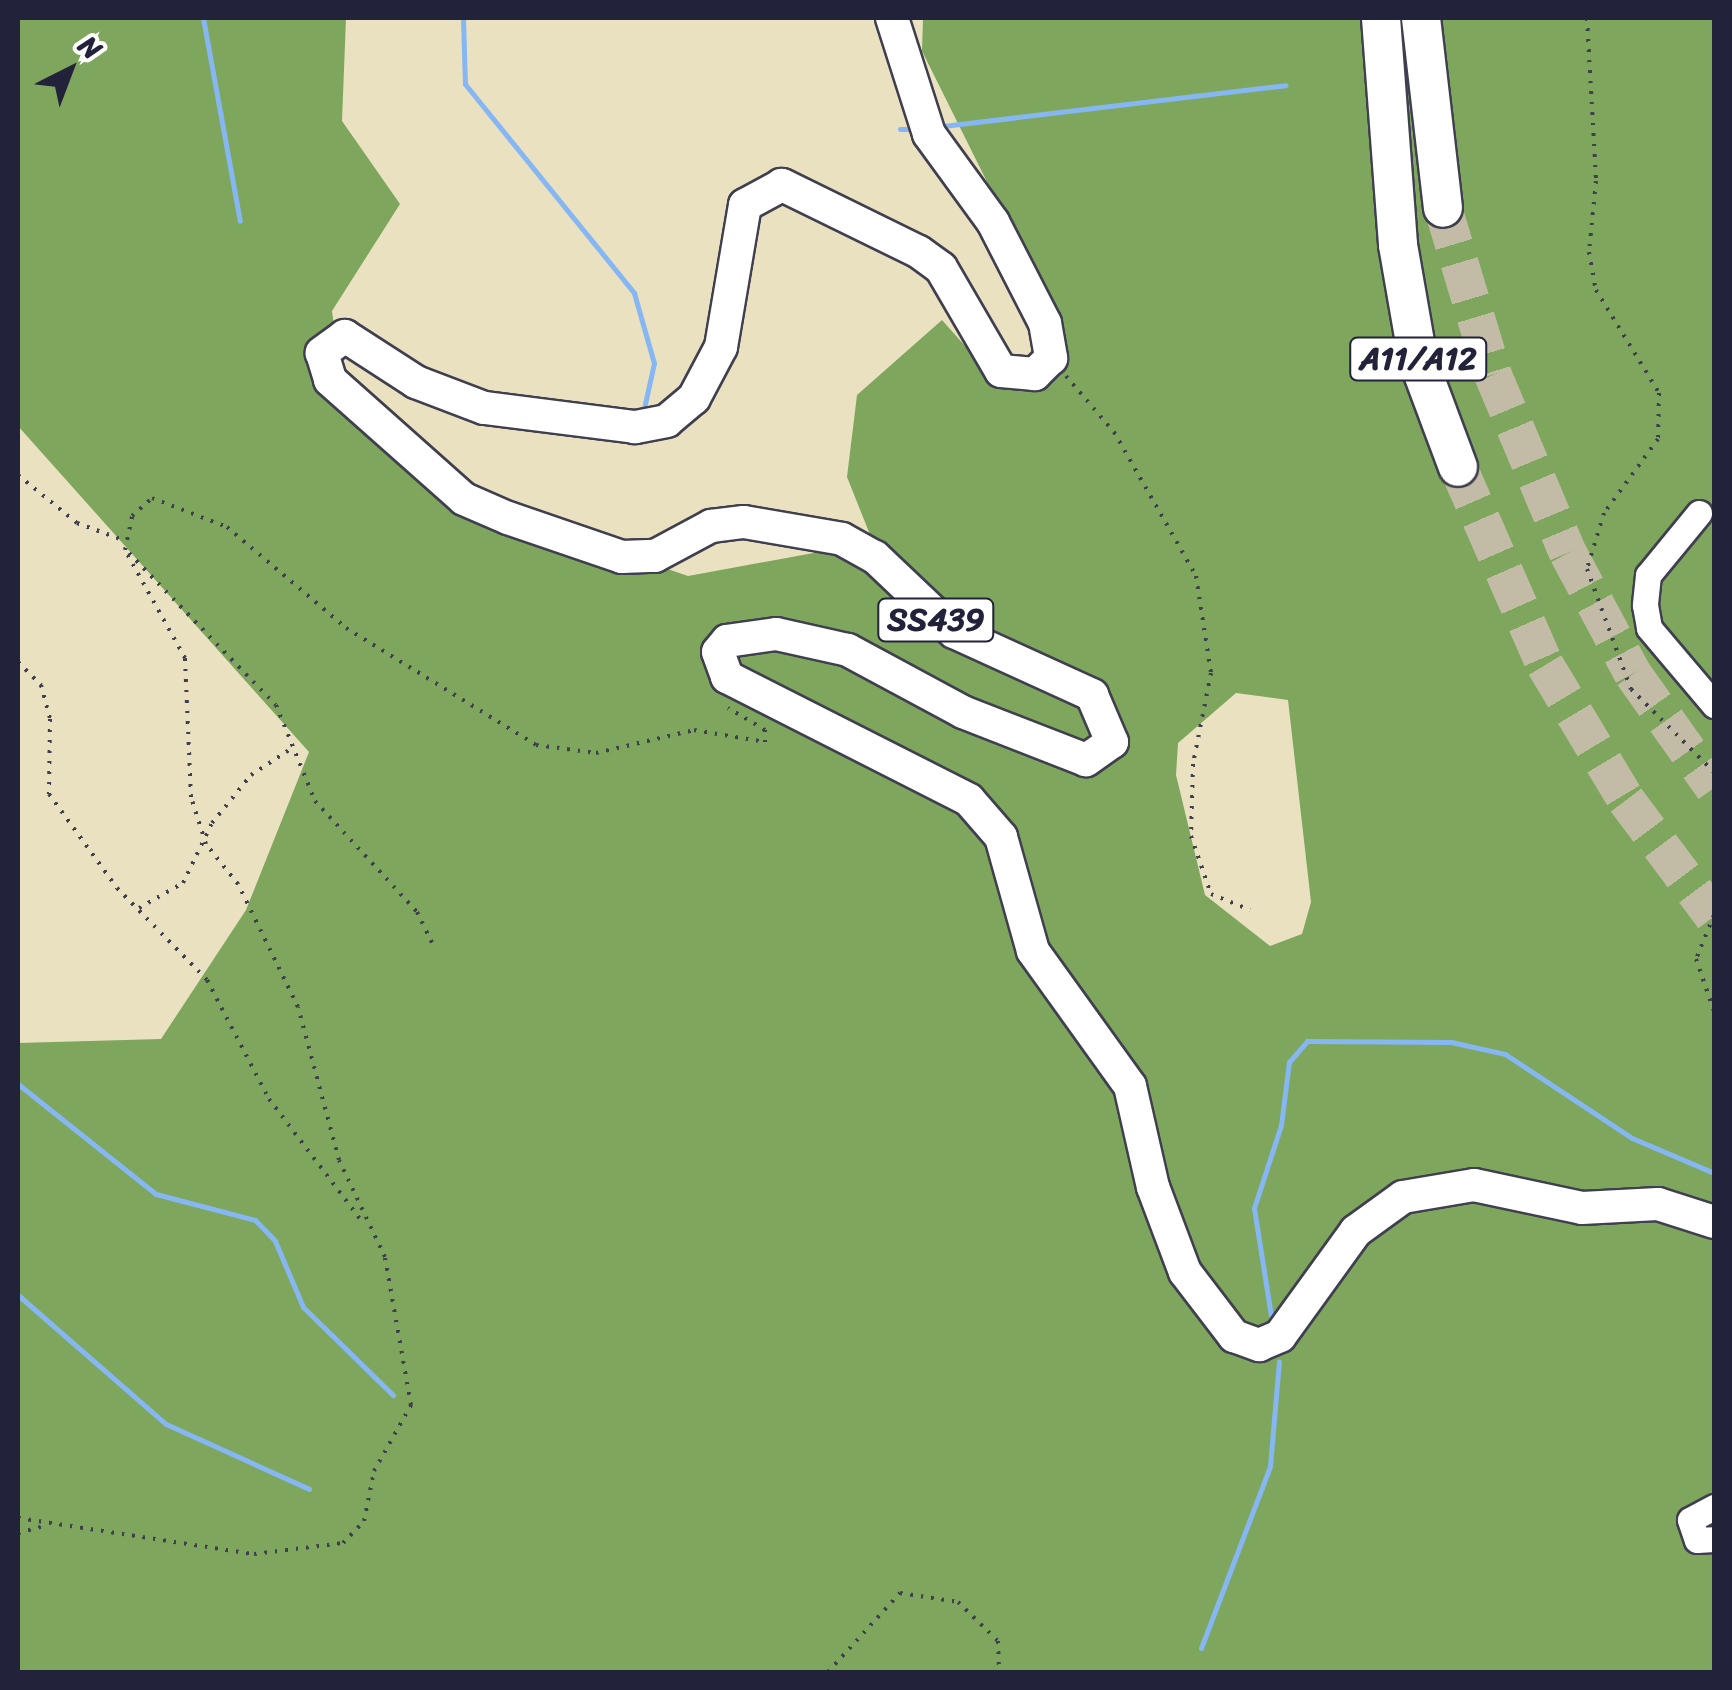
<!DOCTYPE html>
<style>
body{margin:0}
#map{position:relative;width:1732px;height:1690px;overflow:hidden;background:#eae1c0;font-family:Sriracha,sans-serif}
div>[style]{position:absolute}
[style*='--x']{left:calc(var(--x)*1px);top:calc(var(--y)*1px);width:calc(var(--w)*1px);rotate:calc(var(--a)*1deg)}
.forest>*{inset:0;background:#7ea65d}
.stream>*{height:5px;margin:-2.5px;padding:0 2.5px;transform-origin:2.5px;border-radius:2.5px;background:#87b7f3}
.highway-tunnel>*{height:38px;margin-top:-19px;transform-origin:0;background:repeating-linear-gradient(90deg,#c2bba5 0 38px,transparent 0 57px)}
.path>*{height:4px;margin-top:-2px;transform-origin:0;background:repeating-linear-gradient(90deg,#403f4f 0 2.5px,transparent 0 10.5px)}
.roads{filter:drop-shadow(2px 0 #403f4f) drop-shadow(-2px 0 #403f4f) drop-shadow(0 2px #403f4f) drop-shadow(0 -2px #403f4f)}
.minor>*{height:25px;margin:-12.5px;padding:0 12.5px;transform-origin:12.5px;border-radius:12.5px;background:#fff}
.major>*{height:32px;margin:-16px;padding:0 16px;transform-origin:16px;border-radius:16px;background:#fff}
.highway>*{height:38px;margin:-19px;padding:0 19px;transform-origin:19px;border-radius:19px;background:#fff}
span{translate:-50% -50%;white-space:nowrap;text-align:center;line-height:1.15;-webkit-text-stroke:8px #fff;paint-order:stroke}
.shield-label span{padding:2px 8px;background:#fff;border:2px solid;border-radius:8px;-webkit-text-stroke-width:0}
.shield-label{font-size:32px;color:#22223b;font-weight:700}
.frame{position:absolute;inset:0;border:20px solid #22223b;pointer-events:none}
.north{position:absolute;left:20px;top:20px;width:100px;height:100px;-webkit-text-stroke:8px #fff;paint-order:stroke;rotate:42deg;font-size:28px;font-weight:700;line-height:40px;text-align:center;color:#22223b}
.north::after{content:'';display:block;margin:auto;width:35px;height:45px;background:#22223b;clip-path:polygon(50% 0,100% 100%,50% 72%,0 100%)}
</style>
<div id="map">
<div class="forest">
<div style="clip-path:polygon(evenodd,18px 18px,346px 18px,342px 121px,400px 204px,332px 311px,342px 387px,464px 499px,688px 576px,873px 542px,847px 477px,857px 395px,942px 320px,998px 383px,1042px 384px,1065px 339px,922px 51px,923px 18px,1714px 18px,1714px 1672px,18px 1672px,18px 1043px,161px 1039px,246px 910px,309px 752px,18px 426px,18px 18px,1236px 693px,1288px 700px,1311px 902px,1302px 934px,1270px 946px,1205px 895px,1176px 775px,1178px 743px,1236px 693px)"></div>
</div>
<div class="stream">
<div style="--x:203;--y:18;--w:206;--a:79.7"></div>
<div style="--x:463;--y:18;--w:66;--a:88.3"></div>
<div style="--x:465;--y:84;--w:269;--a:51"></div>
<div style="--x:634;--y:293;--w:73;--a:74.1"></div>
<div style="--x:654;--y:363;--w:51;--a:102.4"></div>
<div style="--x:943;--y:126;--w:345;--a:-6.8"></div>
<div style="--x:900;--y:129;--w:10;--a:0"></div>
<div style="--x:18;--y:1084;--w:176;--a:38.6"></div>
<div style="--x:156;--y:1194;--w:102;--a:14.7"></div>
<div style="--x:255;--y:1220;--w:29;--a:46"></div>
<div style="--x:275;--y:1241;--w:72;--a:67"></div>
<div style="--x:303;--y:1307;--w:126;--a:44.4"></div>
<div style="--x:18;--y:1295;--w:196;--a:41.1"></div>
<div style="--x:166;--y:1424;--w:157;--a:24.4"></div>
<div style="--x:1272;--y:1322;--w:115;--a:-99"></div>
<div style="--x:1254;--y:1208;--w:87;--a:-72"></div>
<div style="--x:1281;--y:1125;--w:64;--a:-82.8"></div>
<div style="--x:1289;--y:1062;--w:28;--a:-49"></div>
<div style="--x:1307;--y:1041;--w:144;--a:0.4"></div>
<div style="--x:1451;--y:1042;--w:55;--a:12.5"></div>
<div style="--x:1505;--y:1054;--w:152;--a:33.5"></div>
<div style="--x:1632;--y:1138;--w:89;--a:23.1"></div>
<div style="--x:1201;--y:1648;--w:195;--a:-69.2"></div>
<div style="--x:1270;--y:1466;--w:105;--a:-85.1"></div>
</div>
<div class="highway-tunnel">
<div style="--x:1443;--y:208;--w:174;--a:73.3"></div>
<div style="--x:1493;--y:375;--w:193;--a:67.2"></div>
<div style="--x:1568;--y:553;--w:137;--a:61.8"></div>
<div style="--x:1633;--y:674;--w:140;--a:54.6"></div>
<div style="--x:1458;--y:467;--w:216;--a:66.3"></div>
<div style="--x:1545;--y:665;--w:157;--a:59"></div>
<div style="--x:1626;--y:800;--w:146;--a:53.1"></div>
</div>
<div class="path">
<div style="--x:1587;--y:18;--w:163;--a:86.8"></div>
<div style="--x:1596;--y:181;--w:71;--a:95.6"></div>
<div style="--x:1589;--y:252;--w:39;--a:80"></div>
<div style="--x:1596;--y:290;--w:121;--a:58.5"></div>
<div style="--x:1659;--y:393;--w:46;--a:91.2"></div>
<div style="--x:1658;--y:439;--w:92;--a:126.1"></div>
<div style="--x:1604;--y:513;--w:59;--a:106.9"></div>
<div style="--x:1587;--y:569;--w:128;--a:69.9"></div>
<div style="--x:1631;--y:689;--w:117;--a:45"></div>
<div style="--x:1066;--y:376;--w:74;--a:49.4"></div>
<div style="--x:1114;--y:432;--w:166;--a:60.3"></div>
<div style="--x:1196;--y:576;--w:98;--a:81.2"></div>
<div style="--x:1211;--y:673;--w:93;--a:101.2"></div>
<div style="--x:1193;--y:764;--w:72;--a:91.6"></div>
<div style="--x:1191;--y:836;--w:61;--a:71"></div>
<div style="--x:1211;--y:894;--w:42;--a:22.3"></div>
<div style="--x:18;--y:475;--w:76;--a:39.1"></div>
<div style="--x:77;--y:523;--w:49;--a:20.3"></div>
<div style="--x:129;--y:553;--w:211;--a:46"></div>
<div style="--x:276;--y:705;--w:104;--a:67.9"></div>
<div style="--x:315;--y:801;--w:151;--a:47.4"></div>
<div style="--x:417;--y:912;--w:39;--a:64"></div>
<div style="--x:18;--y:662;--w:33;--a:45"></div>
<div style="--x:41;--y:685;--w:35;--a:75"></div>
<div style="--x:50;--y:719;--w:75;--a:90.8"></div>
<div style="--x:49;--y:794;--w:116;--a:54.1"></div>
<div style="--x:117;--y:888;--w:129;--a:45.6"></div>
<div style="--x:207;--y:980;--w:134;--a:62.5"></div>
<div style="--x:269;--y:1099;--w:157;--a:52.8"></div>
<div style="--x:139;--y:908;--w:51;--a:-29.6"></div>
<div style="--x:183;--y:883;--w:67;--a:-64.2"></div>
<div style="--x:212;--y:823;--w:62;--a:-50.9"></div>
<div style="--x:251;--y:775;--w:45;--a:-33.3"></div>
<div style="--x:1714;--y:915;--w:48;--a:112.2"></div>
<div style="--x:1696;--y:959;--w:55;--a:70.9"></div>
<div style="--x:18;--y:1518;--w:239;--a:8.7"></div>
<div style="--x:254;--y:1554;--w:90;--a:-7"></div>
<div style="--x:343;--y:1543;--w:30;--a:-46"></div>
<div style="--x:364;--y:1521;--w:51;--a:-78.7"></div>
<div style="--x:374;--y:1471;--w:76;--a:-60.7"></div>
<div style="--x:411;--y:1405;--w:150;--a:-100"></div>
<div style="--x:385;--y:1257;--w:107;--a:-115.4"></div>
<div style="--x:339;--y:1160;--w:158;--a:-105"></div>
<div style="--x:298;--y:1007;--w:137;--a:-116"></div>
<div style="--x:238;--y:884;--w:51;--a:-128.7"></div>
<div style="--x:206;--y:844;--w:49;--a:-107.7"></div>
<div style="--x:191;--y:797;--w:139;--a:-92.5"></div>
<div style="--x:185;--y:658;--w:124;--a:-119.1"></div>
<div style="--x:125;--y:550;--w:35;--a:-78"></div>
<div style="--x:132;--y:516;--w:27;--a:-42"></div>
<div style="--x:152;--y:498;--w:80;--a:21.1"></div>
<div style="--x:227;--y:527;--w:156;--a:40.3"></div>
<div style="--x:346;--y:628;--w:223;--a:31.6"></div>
<div style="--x:536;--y:745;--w:61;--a:7.6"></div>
<div style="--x:596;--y:753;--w:101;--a:-13.2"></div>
<div style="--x:694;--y:730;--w:72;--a:9.6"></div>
<div style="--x:765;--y:742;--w:12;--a:-90"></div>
<div style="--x:765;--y:730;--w:43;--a:-149.3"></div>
<div style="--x:18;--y:1533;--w:28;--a:-15"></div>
<div style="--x:828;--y:1672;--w:107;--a:-47.7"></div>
<div style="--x:900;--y:1593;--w:59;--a:8.8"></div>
<div style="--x:958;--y:1602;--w:56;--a:44.3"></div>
<div style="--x:998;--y:1641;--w:31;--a:88"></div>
</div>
<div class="roads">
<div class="minor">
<div style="--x:1699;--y:513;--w:80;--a:129.4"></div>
<div style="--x:1648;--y:575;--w:30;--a:96"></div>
<div style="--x:1645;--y:605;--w:23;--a:80"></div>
<div style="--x:1649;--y:628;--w:101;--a:49.8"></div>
<div style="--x:1714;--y:1507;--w:27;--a:152"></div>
<div style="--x:1690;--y:1520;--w:21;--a:71"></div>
<div style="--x:1697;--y:1540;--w:17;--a:-3"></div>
</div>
<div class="major">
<div style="--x:892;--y:18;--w:122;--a:72.3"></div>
<div style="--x:929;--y:134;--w:109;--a:54"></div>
<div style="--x:993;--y:222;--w:114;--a:62.8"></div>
<div style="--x:1045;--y:323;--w:36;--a:80"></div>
<div style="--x:1051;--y:358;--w:23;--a:135"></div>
<div style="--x:1035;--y:374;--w:34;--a:-175"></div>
<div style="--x:1001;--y:371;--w:119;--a:-120.2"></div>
<div style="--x:941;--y:268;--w:27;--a:-144"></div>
<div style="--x:919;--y:252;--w:153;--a:-153.9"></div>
<div style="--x:782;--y:185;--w:42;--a:151.6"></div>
<div style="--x:745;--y:205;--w:144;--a:99.6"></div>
<div style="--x:721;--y:347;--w:58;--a:117.9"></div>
<div style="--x:694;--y:398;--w:35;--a:140"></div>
<div style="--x:667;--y:421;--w:33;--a:169"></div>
<div style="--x:635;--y:427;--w:152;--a:-172.8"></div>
<div style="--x:484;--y:408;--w:73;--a:-159.1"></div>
<div style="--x:416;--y:382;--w:85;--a:-147.1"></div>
<div style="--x:345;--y:336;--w:29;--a:144"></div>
<div style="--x:322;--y:353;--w:28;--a:73"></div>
<div style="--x:330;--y:380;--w:179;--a:41.6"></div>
<div style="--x:464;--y:499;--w:48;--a:23.4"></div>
<div style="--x:508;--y:518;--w:120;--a:18.9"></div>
<div style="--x:622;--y:557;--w:33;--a:-2"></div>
<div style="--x:655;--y:556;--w:64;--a:-28.2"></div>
<div style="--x:711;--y:526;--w:33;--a:-7"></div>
<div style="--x:744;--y:522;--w:99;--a:9.8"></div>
<div style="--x:842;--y:539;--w:38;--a:29"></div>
<div style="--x:875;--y:557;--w:109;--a:43.5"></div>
<div style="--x:954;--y:632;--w:152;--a:24.5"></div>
<div style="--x:1092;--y:695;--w:51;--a:66.9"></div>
<div style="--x:1112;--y:742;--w:32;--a:145"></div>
<div style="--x:1086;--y:760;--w:132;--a:-158.7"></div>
<div style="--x:963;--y:712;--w:131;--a:-151.7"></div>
<div style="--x:848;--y:650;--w:74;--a:-167.5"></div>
<div style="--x:776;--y:634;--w:49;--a:171.9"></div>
<div style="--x:727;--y:641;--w:14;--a:129"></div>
<div style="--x:718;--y:652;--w:27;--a:70"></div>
<div style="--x:727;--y:677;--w:271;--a:26.9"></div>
<div style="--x:969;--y:800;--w:49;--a:49.1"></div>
<div style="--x:1001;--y:837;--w:118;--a:74.3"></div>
<div style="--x:1033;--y:951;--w:166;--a:54.3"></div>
<div style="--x:1130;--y:1086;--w:104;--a:77.2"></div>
<div style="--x:1153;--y:1187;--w:91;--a:69.4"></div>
<div style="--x:1185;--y:1272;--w:81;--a:52.6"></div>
<div style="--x:1234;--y:1336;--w:27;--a:20"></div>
<div style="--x:1259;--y:1345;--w:23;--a:-23"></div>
<div style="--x:1280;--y:1336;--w:130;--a:-54.1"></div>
<div style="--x:1356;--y:1231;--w:58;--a:-35.9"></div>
<div style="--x:1403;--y:1197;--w:72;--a:-9.6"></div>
<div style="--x:1474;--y:1185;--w:110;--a:12"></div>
<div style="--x:1582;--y:1208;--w:76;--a:-3"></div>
<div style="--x:1658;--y:1204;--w:59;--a:17.8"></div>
</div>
<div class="highway">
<div style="--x:1381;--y:18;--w:228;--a:85.7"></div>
<div style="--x:1398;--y:245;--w:117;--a:80.1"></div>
<div style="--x:1418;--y:360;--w:114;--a:69.5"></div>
<div style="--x:1421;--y:18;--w:191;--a:83.4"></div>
</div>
</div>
<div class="shield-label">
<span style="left:1418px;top:359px">A11/A12</span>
<span style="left:936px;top:620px">SS439</span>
</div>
<div class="frame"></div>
<div class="north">N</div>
</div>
